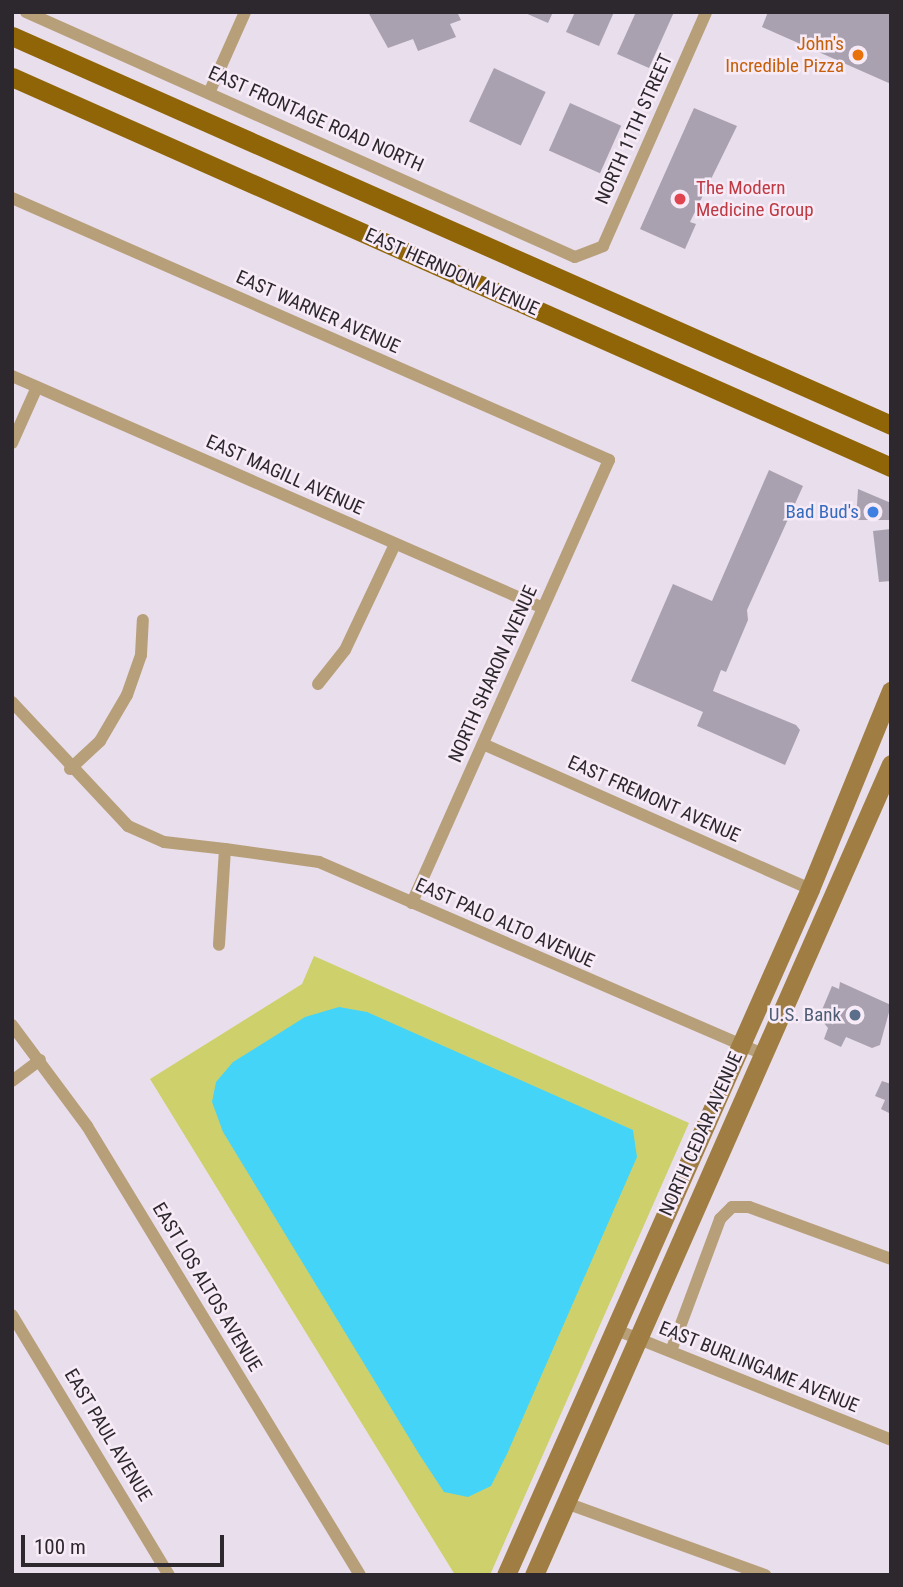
<!DOCTYPE html>
<style>
body{margin:0}
#map{position:relative;width:903px;height:1587px;overflow:hidden;background:#e9deeb;font-family:"Roboto Condensed",sans-serif}
div>[style]{position:absolute}
[style*='--x']{left:calc(var(--x)*1px);top:calc(var(--y)*1px);width:calc(var(--w)*1px);rotate:calc(var(--a)*1deg)}
.green>*{inset:0;background:#ced16b}
.water>*{inset:0;background:#44d4f8}
.building>*{inset:0;background:#a9a1af;transform-origin:0 0}
.minor>*{height:12px;margin:-6px;padding:0 6px;transform-origin:6px;border-radius:6px;background:#b79f7a}
.secondary>*{height:19px;margin:-9.5px;padding:0 9.5px;transform-origin:9.5px;border-radius:9.5px;background:#a07e43}
.primary>*{height:19px;margin:-9.5px;padding:0 9.5px;transform-origin:9.5px;border-radius:9.5px;background:#906508}
.dots>*{width:19px;height:19px;translate:-50% -50%;box-sizing:border-box;border:4px solid #f7ebf8;border-radius:50%}
span{translate:-50% -50%;white-space:nowrap;text-align:center;line-height:1.15;-webkit-text-stroke:5px #f7ebf8;paint-order:stroke}
.food-label{font-size:19px;color:#c56008}
.right{translate:-100% -50%;text-align:right}
.street-label{font-size:19px;color:#2c282d}
.health-label{font-size:19px;color:#be3a42}
.left{translate:0 -50%;text-align:left}
.shop-label{font-size:19px;color:#366cbe}
.service-label{font-size:19px;color:#4e5e75}
.frame{position:absolute;inset:0;border:14px solid #2c282d;pointer-events:none}
.scale{position:absolute;left:21px;top:1535px;width:203px;height:32px;box-sizing:border-box;border:4px solid #2c282d;border-top:0;padding-left:9px;font-size:21px;line-height:24px;white-space:nowrap;color:#2c282d;-webkit-text-stroke:5px #f7ebf8;paint-order:stroke}
</style>
<div id="map">
<div class="green">
<div style="clip-path:polygon(314px 956px,689px 1123px,490px 1575px,455px 1575px,150px 1079px,302px 984px)"></div>
</div>
<div class="water">
<div style="clip-path:polygon(339px 1007px,367px 1012px,633px 1130px,637px 1157px,507px 1454px,491px 1486px,468px 1497px,444px 1492px,419px 1454px,223px 1132px,212px 1102px,216px 1082px,233px 1062px,305px 1017px)"></div>
</div>
<div class="building">
<div style="clip-path:polygon(368px 12px,457px 12px,461px 20px,450px 24px,456px 37px,418px 51px,413px 39px,388px 48px)"></div>
<div style="clip-path:polygon(523px 12px,553px 12px,548px 23px)"></div>
<div style="clip-path:polygon(575px 12px,614px 12px,599px 46px,566px 32px)"></div>
<div style="clip-path:polygon(636px 12px,674px 12px,649px 68px,617px 54px)"></div>
<div style="clip-path:polygon(768px 12px,891px 12px,891px 84px,762px 27px)"></div>
<div style="left:494px;top:68px;width:57px;height:59px;rotate:25deg"></div>
<div style="left:570px;top:103px;width:56px;height:52px;rotate:24deg"></div>
<div style="clip-path:polygon(694px 108px,737px 126px,690px 222px,696px 224px,685px 249px,640px 229px)"></div>
<div style="clip-path:polygon(769px 470px,803px 486px,747px 610px,748px 620px,726px 672px,721px 670px,713px 691px,796px 725px,800px 730px,785px 765px,697px 726px,703px 712px,631px 681px,673px 584px,712px 601px)"></div>
<div style="clip-path:polygon(858px 489px,891px 503px,889px 520px,856px 520px)"></div>
<div style="clip-path:polygon(891px 529px,891px 581px,879px 582px,873px 531px)"></div>
<div style="clip-path:polygon(840px 982px,891px 1005px,880px 1045px,872px 1048px,846px 1037px,841px 1047px,824px 1039px,828px 1028px,819px 1017px,832px 986px,839px 989px)"></div>
<div style="clip-path:polygon(882px 1081px,891px 1084px,891px 1114px,881px 1109px,885px 1100px,875px 1096px)"></div>
</div>
<div class="minor">
<div style="--x:26;--y:12;--w:601;--a:24.05"></div>
<div style="--x:575;--y:257;--w:30;--a:-21"></div>
<div style="--x:603;--y:246;--w:256;--a:-66.2"></div>
<div style="--x:209;--y:93;--w:89;--a:-66"></div>
<div style="--x:12;--y:198;--w:652;--a:23.69"></div>
<div style="--x:609;--y:460;--w:485;--a:114"></div>
<div style="--x:12;--y:376;--w:579;--a:23.6"></div>
<div style="--x:12;--y:443;--w:61;--a:-65.9"></div>
<div style="--x:318;--y:684;--w:43;--a:-51.5"></div>
<div style="--x:345;--y:650;--w:117;--a:-64.7"></div>
<div style="--x:12;--y:702;--w:170;--a:46.9"></div>
<div style="--x:128;--y:826;--w:39;--a:24"></div>
<div style="--x:164;--y:842;--w:61;--a:6.5"></div>
<div style="--x:225;--y:849;--w:96;--a:93.6"></div>
<div style="--x:483;--y:744;--w:358;--a:23.9"></div>
<div style="--x:70;--y:769;--w:41;--a:-43"></div>
<div style="--x:100;--y:741;--w:53;--a:-59.6"></div>
<div style="--x:127;--y:695;--w:42;--a:-70.7"></div>
<div style="--x:141;--y:655;--w:35;--a:-87"></div>
<div style="--x:225;--y:849;--w:95;--a:7.9"></div>
<div style="--x:319;--y:862;--w:485;--a:23.4"></div>
<div style="--x:12;--y:1025;--w:126;--a:53.4"></div>
<div style="--x:87;--y:1126;--w:525;--a:58.7"></div>
<div style="--x:12;--y:1081;--w:35;--a:-37"></div>
<div style="--x:12;--y:1315;--w:304;--a:58.9"></div>
<div style="--x:614;--y:1329;--w:298;--a:21.8"></div>
<div style="--x:671;--y:1351;--w:141;--a:-69.6"></div>
<div style="--x:720;--y:1219;--w:17;--a:-45"></div>
<div style="--x:732;--y:1207;--w:17;--a:0"></div>
<div style="--x:749;--y:1207;--w:151;--a:20.1"></div>
<div style="--x:566;--y:1503;--w:212;--a:19.9"></div>
</div>
<div class="secondary">
<div style="--x:506;--y:1575;--w:750;--a:-66.1"></div>
<div style="--x:810;--y:889;--w:214;--a:-67.8"></div>
<div style="--x:534;--y:1575;--w:886;--a:-66.24"></div>
</div>
<div class="primary">
<div style="--x:12;--y:36;--w:961;--a:23.87"></div>
<div style="--x:12;--y:77;--w:962;--a:23.93"></div>
</div>
<div class="dots">
<div style="left:858px;top:55px;background:#e8710a"></div>
<div style="left:680px;top:199px;background:#e0444e"></div>
<div style="left:873px;top:512px;background:#3f7fe0"></div>
<div style="left:855px;top:1015px;background:#5c6f8a"></div>
</div>
<div class="food-label">
<span class="right" style="left:844px;top:55px">John's<br>Incredible Pizza</span>
</div>
<div class="street-label">
<span style="left:316px;top:119px;rotate:24deg">EAST FRONTAGE ROAD NORTH</span>
<span style="left:634px;top:129px;rotate:-66deg">NORTH 11TH STREET</span>
<span style="left:452px;top:272px;rotate:24deg">EAST HERNDON AVENUE</span>
<span style="left:318px;top:312px;rotate:24deg">EAST WARNER AVENUE</span>
<span style="left:285px;top:475px;rotate:24deg">EAST MAGILL AVENUE</span>
<span style="left:493px;top:674px;rotate:-66deg">NORTH SHARON AVENUE</span>
<span style="left:654px;top:799px;rotate:24deg">EAST FREMONT AVENUE</span>
<span style="left:505px;top:923px;rotate:24deg">EAST PALO ALTO AVENUE</span>
<span style="left:701px;top:1134px;rotate:-66deg">NORTH CEDAR AVENUE</span>
<span style="left:207px;top:1287px;rotate:59deg">EAST LOS ALTOS AVENUE</span>
<span style="left:759px;top:1367px;rotate:22deg">EAST BURLINGAME AVENUE</span>
<span style="left:108px;top:1435px;rotate:59deg">EAST PAUL AVENUE</span>
</div>
<div class="health-label">
<span class="left" style="left:696px;top:199px">The Modern<br>Medicine Group</span>
</div>
<div class="shop-label">
<span class="right" style="left:859px;top:512px">Bad Bud's</span>
</div>
<div class="service-label">
<span class="right" style="left:841px;top:1015px">U.S. Bank</span>
</div>
<div class="frame"></div>
<div class="scale">100 m</div>
</div>
